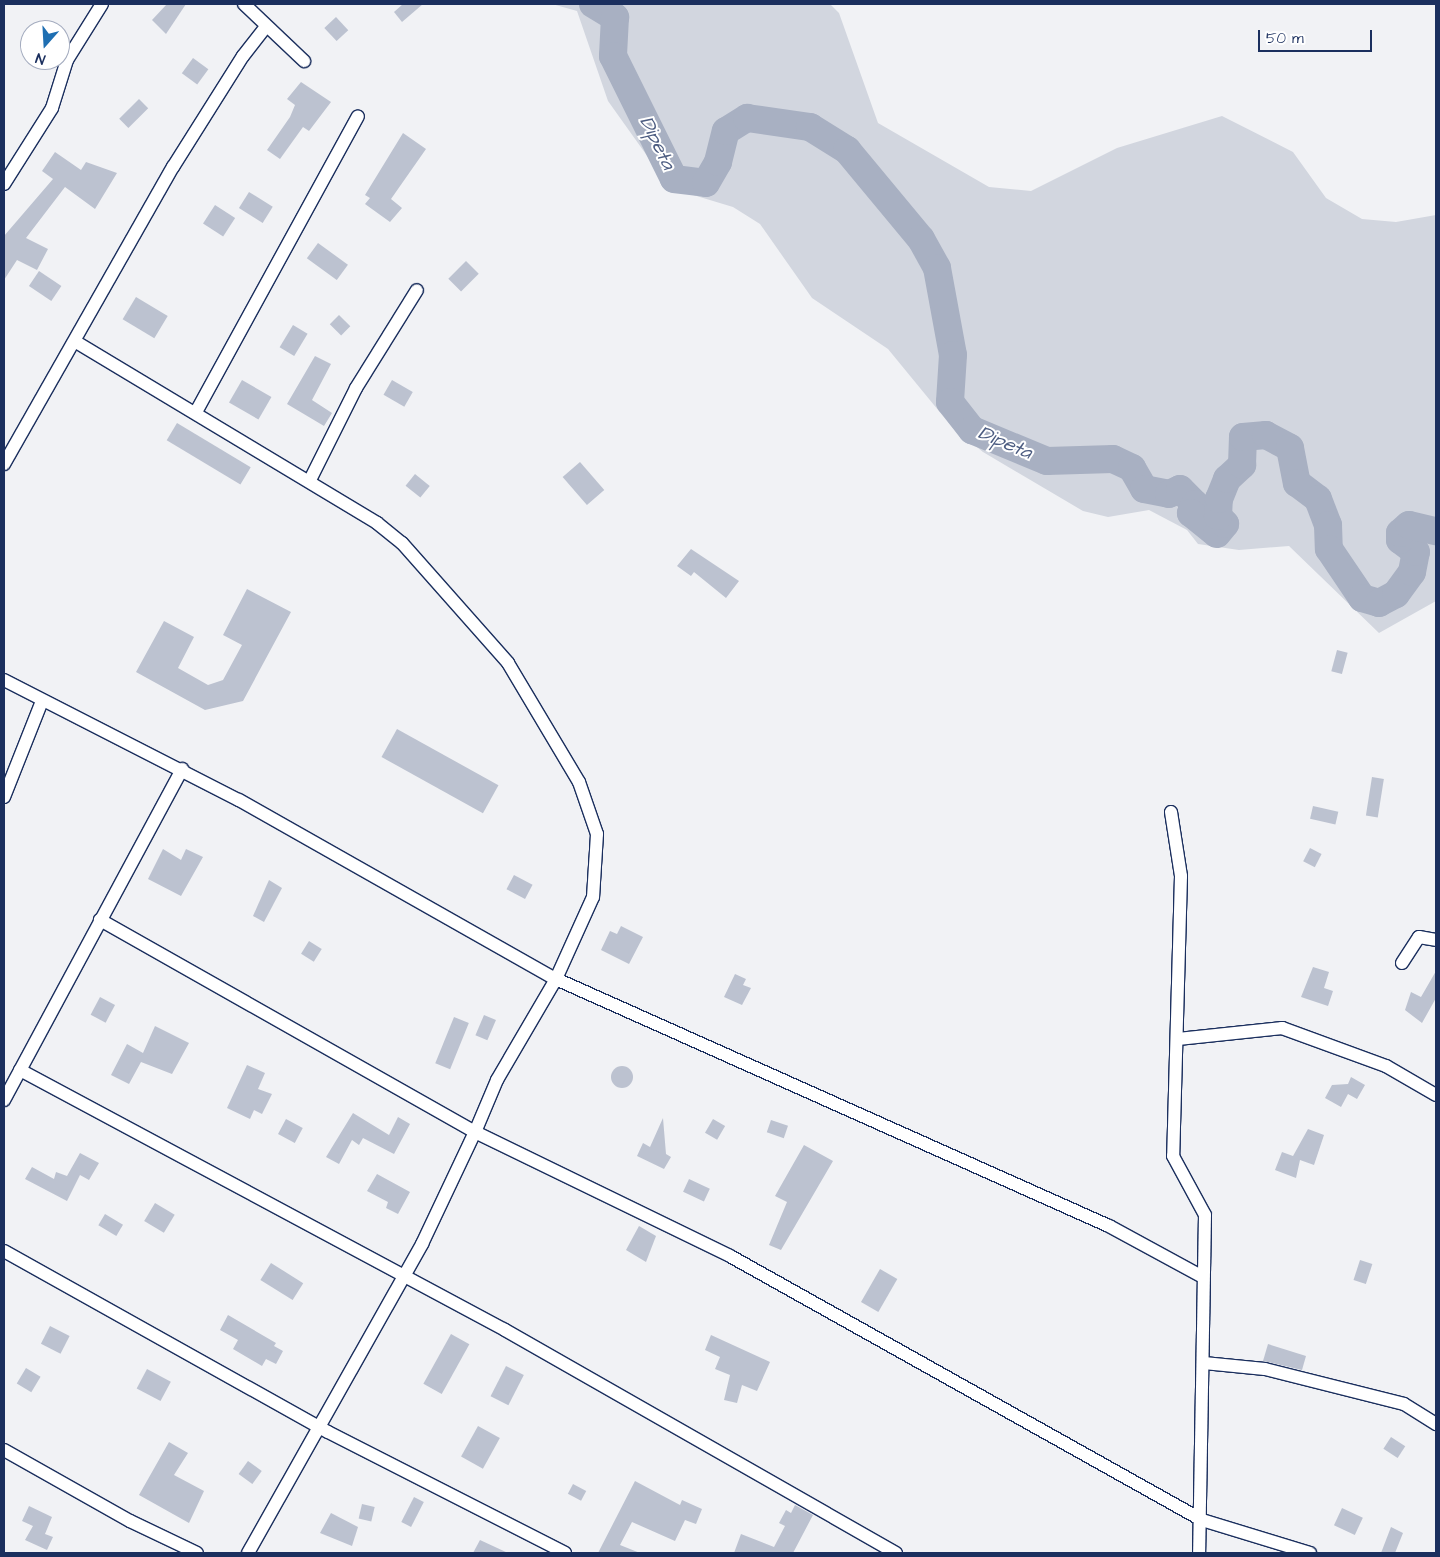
<!DOCTYPE html>
<style>
body{margin:0}
#map{position:relative;width:1440px;height:1557px;overflow:hidden;background:#f1f2f5;font-family:"Architects Daughter",sans-serif}
div>[style]{position:absolute}
[style*='--x']{left:calc(var(--x)*1px);top:calc(var(--y)*1px);width:calc(var(--w)*1px);rotate:calc(var(--a)*1deg)}
.green>*{inset:0;background:#d2d6df}
.river>*{height:28px;margin:-14px;padding:0 14px;transform-origin:14px;border-radius:14px;background:#a8b0c2}
.building>*{inset:0;background:#bcc2d0;transform-origin:0 0}
.round{border-radius:50%}
.roads{filter:drop-shadow(1px 0 #1b2f5e) drop-shadow(-1px 0 #1b2f5e) drop-shadow(0 1px #1b2f5e) drop-shadow(0 -1px #1b2f5e)}
.street>*{height:12px;margin:-6px;padding:0 6px;transform-origin:6px;border-radius:6px;background:#fff}
span{translate:-50% -50%;white-space:nowrap;text-align:center;line-height:1.15;-webkit-text-stroke:4px #fff;paint-order:stroke}
.water-label{font-size:20px;color:#4c5c81;font-style:italic}
.frame{position:absolute;inset:0;border:5px solid #1b2f5e;pointer-events:none}
.north{position:absolute;left:20px;top:20px;width:50px;height:50px;box-sizing:border-box;background:#fff;border:1px solid #a4acbf;border-radius:50%;rotate:199deg;font-size:14px;font-weight:700;line-height:20px;text-align:center;color:#1b2f5e}
.north::after{content:'';display:block;margin:auto;width:18px;height:22px;background:#1f6fb2;clip-path:polygon(50% 0,100% 100%,50% 72%,0 100%)}
.scale{position:absolute;left:1258px;top:30px;width:114px;height:22px;box-sizing:border-box;border:2px solid #1b2f5e;border-top:0;padding-left:6px;font-size:15px;line-height:18px;white-space:nowrap;color:#1b2f5e;-webkit-text-stroke:4px #fff;paint-order:stroke}
</style>
<div id="map">
<div class="green">
<div style="clip-path:polygon(552px 4px,830px 4px,839px 13px,878px 123px,989px 187px,1031px 191px,1117px 148px,1222px 116px,1293px 152px,1326px 198px,1362px 219px,1396px 222px,1436px 215px,1436px 601px,1379px 633px,1289px 546px,1239px 550px,1198px 544px,1187px 530px,1149px 510px,1108px 517px,1083px 511px,983px 452px,952px 427px,888px 349px,812px 298px,760px 224px,733px 207px,670px 188px,608px 101px,577px 11px)"></div>
</div>
<div class="river">
<div style="--x:593;--y:4;--w:26;--a:31"></div>
<div style="--x:615;--y:17;--w:39;--a:93"></div>
<div style="--x:613;--y:56;--w:137;--a:63.6"></div>
<div style="--x:674;--y:179;--w:32;--a:7"></div>
<div style="--x:706;--y:183;--w:24;--a:-60"></div>
<div style="--x:718;--y:162;--w:32;--a:-76"></div>
<div style="--x:726;--y:131;--w:25;--a:-32"></div>
<div style="--x:747;--y:118;--w:64;--a:8.1"></div>
<div style="--x:810;--y:127;--w:44;--a:31.9"></div>
<div style="--x:847;--y:150;--w:116;--a:50.3"></div>
<div style="--x:921;--y:239;--w:33;--a:61"></div>
<div style="--x:937;--y:268;--w:88;--a:79.6"></div>
<div style="--x:953;--y:355;--w:47;--a:93.7"></div>
<div style="--x:950;--y:402;--w:36;--a:52"></div>
<div style="--x:972;--y:430;--w:81;--a:22.5"></div>
<div style="--x:1047;--y:461;--w:66;--a:-1.7"></div>
<div style="--x:1113;--y:459;--w:21;--a:25"></div>
<div style="--x:1132;--y:468;--w:24;--a:60"></div>
<div style="--x:1144;--y:489;--w:25;--a:11"></div>
<div style="--x:1169;--y:494;--w:12;--a:-24"></div>
<div style="--x:1180;--y:489;--w:21;--a:45"></div>
<div style="--x:1195;--y:504;--w:10;--a:114"></div>
<div style="--x:1191;--y:513;--w:33;--a:39"></div>
<div style="--x:1217;--y:534;--w:13;--a:-51"></div>
<div style="--x:1225;--y:524;--w:11;--a:-131"></div>
<div style="--x:1218;--y:516;--w:17;--a:-87"></div>
<div style="--x:1219;--y:499;--w:22;--a:-68"></div>
<div style="--x:1227;--y:479;--w:21;--a:-43"></div>
<div style="--x:1242;--y:465;--w:28;--a:-88"></div>
<div style="--x:1243;--y:437;--w:23;--a:-5"></div>
<div style="--x:1266;--y:435;--w:27;--a:28"></div>
<div style="--x:1290;--y:448;--w:36;--a:79"></div>
<div style="--x:1297;--y:483;--w:26;--a:37"></div>
<div style="--x:1318;--y:499;--w:28;--a:69"></div>
<div style="--x:1328;--y:525;--w:24;--a:88"></div>
<div style="--x:1329;--y:549;--w:59;--a:56"></div>
<div style="--x:1362;--y:598;--w:18;--a:16"></div>
<div style="--x:1379;--y:603;--w:19;--a:-28"></div>
<div style="--x:1396;--y:594;--w:27;--a:-54"></div>
<div style="--x:1412;--y:572;--w:20;--a:-79"></div>
<div style="--x:1416;--y:552;--w:20;--a:-143"></div>
<div style="--x:1400;--y:540;--w:7;--a:-90"></div>
<div style="--x:1400;--y:533;--w:12;--a:-42"></div>
<div style="--x:1409;--y:525;--w:28;--a:13"></div>
</div>
<div class="building">
<div style="clip-path:polygon(167px 4px,186px 4px,166px 34px,152px 20px)"></div>
<div style="clip-path:polygon(403px 4px,423px 4px,402px 22px,394px 12px)"></div>
<div style="left:336px;top:17px;width:18px;height:16px;rotate:47deg"></div>
<div style="left:193px;top:58px;width:19px;height:19px;rotate:36deg"></div>
<div style="clip-path:polygon(301px 82px,331px 102px,309px 131px,303px 127px,280px 159px,267px 150px,290px 117px,295px 105px,287px 99px)"></div>
<div style="left:139px;top:99px;width:13px;height:28px;rotate:45deg"></div>
<div style="clip-path:polygon(403px 133px,426px 149px,391px 199px,402px 208px,390px 222px,365px 204px,370px 198px,365px 195px)"></div>
<div style="clip-path:polygon(55px 152px,81px 170px,86px 162px,117px 173px,95px 209px,65px 187px,26px 238px,48px 249px,37px 270px,17px 260px,4px 280px,4px 236px,53px 179px,42px 171px)"></div>
<div style="left:249px;top:192px;width:28px;height:19px;rotate:32deg"></div>
<div style="left:215px;top:205px;width:24px;height:22px;rotate:33deg"></div>
<div style="left:318px;top:243px;width:37px;height:19px;rotate:36deg"></div>
<div style="left:466px;top:261px;width:18px;height:25px;rotate:45deg"></div>
<div style="left:39px;top:271px;width:27px;height:18px;rotate:34deg"></div>
<div style="left:136px;top:297px;width:37px;height:26px;rotate:31deg"></div>
<div style="left:339px;top:315px;width:16px;height:13px;rotate:45deg"></div>
<div style="left:293px;top:325px;width:17px;height:26px;rotate:31deg"></div>
<div style="clip-path:polygon(315px 356px,331px 364px,312px 400px,332px 413px,324px 426px,287px 404px)"></div>
<div style="left:242px;top:380px;width:34px;height:26px;rotate:30deg"></div>
<div style="left:392px;top:380px;width:24px;height:17px;rotate:30deg"></div>
<div style="left:177px;top:423px;width:86px;height:20px;rotate:31deg"></div>
<div style="left:580px;top:462px;width:37px;height:23px;rotate:49deg"></div>
<div style="left:415px;top:474px;width:19px;height:15px;rotate:39deg"></div>
<div style="clip-path:polygon(691px 549px,739px 581px,726px 598px,694px 572px,691px 576px,677px 566px)"></div>
<div style="clip-path:polygon(247px 589px,291px 612px,243px 701px,205px 710px,136px 672px,164px 621px,194px 637px,178px 668px,208px 685px,223px 680px,242px 645px,223px 635px)"></div>
<div style="left:1337px;top:650px;width:11px;height:22px;rotate:15deg"></div>
<div style="left:397px;top:729px;width:116px;height:32px;rotate:29deg"></div>
<div style="left:1372px;top:777px;width:12px;height:39px;rotate:9deg"></div>
<div style="left:1313px;top:806px;width:26px;height:13px;rotate:13deg"></div>
<div style="left:1310px;top:848px;width:13px;height:15px;rotate:27deg"></div>
<div style="clip-path:polygon(163px 849px,181px 860px,186px 849px,203px 857px,181px 896px,148px 879px)"></div>
<div style="left:514px;top:875px;width:21px;height:16px;rotate:28deg"></div>
<div style="clip-path:polygon(269px 880px,282px 888px,264px 922px,253px 916px)"></div>
<div style="clip-path:polygon(621px 926px,643px 937px,629px 964px,601px 950px,610px 931px,617px 934px)"></div>
<div style="left:309px;top:941px;width:15px;height:15px;rotate:32deg"></div>
<div style="clip-path:polygon(1313px 967px,1329px 972px,1324px 988px,1333px 991px,1328px 1006px,1301px 997px)"></div>
<div style="clip-path:polygon(1436px 971px,1436px 998px,1422px 1023px,1405px 1010px,1411px 992px,1421px 997px)"></div>
<div style="clip-path:polygon(735px 974px,746px 979px,743px 985px,751px 988px,742px 1005px,724px 997px)"></div>
<div style="left:100px;top:997px;width:17px;height:20px;rotate:28deg"></div>
<div style="left:484px;top:1015px;width:13px;height:22px;rotate:23deg"></div>
<div style="left:454px;top:1017px;width:16px;height:50px;rotate:22deg"></div>
<div style="clip-path:polygon(155px 1026px,189px 1043px,172px 1074px,141px 1062px,129px 1084px,111px 1075px,127px 1044px,143px 1053px)"></div>
<div style="clip-path:polygon(247px 1065px,265px 1073px,258px 1089px,272px 1094px,262px 1114px,254px 1110px,250px 1119px,227px 1108px)"></div>
<div class="round" style="left:611px;top:1066px;width:22px;height:22px"></div>
<div style="clip-path:polygon(1351px 1077px,1365px 1085px,1357px 1099px,1348px 1094px,1341px 1107px,1325px 1098px,1332px 1085px,1348px 1084px)"></div>
<div style="clip-path:polygon(353px 1113px,389px 1135px,398px 1117px,410px 1124px,394px 1154px,363px 1138px,359px 1145px,352px 1140px,339px 1164px,326px 1157px)"></div>
<div style="clip-path:polygon(663px 1118px,666px 1154px,671px 1157px,664px 1169px,637px 1156px,643px 1143px,650px 1147px)"></div>
<div style="left:286px;top:1119px;width:19px;height:17px;rotate:28deg"></div>
<div style="left:713px;top:1119px;width:14px;height:16px;rotate:30deg"></div>
<div style="left:771px;top:1120px;width:18px;height:13px;rotate:19deg"></div>
<div style="clip-path:polygon(1308px 1129px,1324px 1135px,1314px 1165px,1300px 1160px,1296px 1178px,1275px 1170px,1282px 1152px,1293px 1156px)"></div>
<div style="clip-path:polygon(804px 1145px,833px 1161px,781px 1250px,769px 1245px,787px 1202px,775px 1196px)"></div>
<div style="clip-path:polygon(80px 1153px,99px 1163px,89px 1180px,80px 1175px,67px 1201px,25px 1179px,32px 1167px,54px 1179px,56px 1172px,67px 1176px)"></div>
<div style="clip-path:polygon(377px 1174px,410px 1192px,398px 1214px,386px 1208px,388px 1202px,367px 1191px)"></div>
<div style="left:689px;top:1179px;width:23px;height:14px;rotate:25deg"></div>
<div style="left:155px;top:1203px;width:23px;height:21px;rotate:31deg"></div>
<div style="left:105px;top:1214px;width:21px;height:13px;rotate:31deg"></div>
<div style="clip-path:polygon(639px 1226px,656px 1236px,646px 1262px,626px 1250px)"></div>
<div style="left:1360px;top:1260px;width:13px;height:21px;rotate:18deg"></div>
<div style="left:271px;top:1263px;width:38px;height:20px;rotate:32deg"></div>
<div style="left:880px;top:1269px;width:20px;height:38px;rotate:30deg"></div>
<div style="clip-path:polygon(228px 1315px,276px 1343px,274px 1346px,283px 1351px,276px 1364px,266px 1359px,262px 1366px,233px 1349px,238px 1340px,220px 1330px)"></div>
<div style="left:50px;top:1326px;width:22px;height:20px;rotate:27deg"></div>
<div style="left:451px;top:1334px;width:21px;height:57px;rotate:29deg"></div>
<div style="clip-path:polygon(711px 1335px,770px 1362px,757px 1391px,742px 1385px,737px 1403px,724px 1400px,730px 1375px,715px 1369px,720px 1357px,705px 1350px)"></div>
<div style="clip-path:polygon(1268px 1344px,1306px 1356px,1302px 1370px,1263px 1361px)"></div>
<div style="left:506px;top:1366px;width:20px;height:34px;rotate:27deg"></div>
<div style="left:26px;top:1368px;width:17px;height:18px;rotate:31deg"></div>
<div style="left:147px;top:1369px;width:27px;height:22px;rotate:28deg"></div>
<div style="left:478px;top:1426px;width:25px;height:35px;rotate:29deg"></div>
<div style="left:1391px;top:1437px;width:17px;height:14px;rotate:33deg"></div>
<div style="clip-path:polygon(169px 1442px,188px 1453px,174px 1475px,204px 1491px,189px 1523px,139px 1495px)"></div>
<div style="left:248px;top:1461px;width:17px;height:16px;rotate:36deg"></div>
<div style="clip-path:polygon(635px 1481px,680px 1505px,682px 1500px,702px 1509px,696px 1524px,685px 1520px,675px 1541px,632px 1522px,620px 1545px,640px 1553px,598px 1553px)"></div>
<div style="left:573px;top:1484px;width:15px;height:11px;rotate:28deg"></div>
<div style="left:414px;top:1497px;width:11px;height:28px;rotate:27deg"></div>
<div style="left:362px;top:1504px;width:13px;height:15px;rotate:13deg"></div>
<div style="clip-path:polygon(795px 1505px,813px 1515px,793px 1553px,734px 1553px,741px 1534px,774px 1547px,785px 1526px,779px 1523px,786px 1510px,791px 1513px)"></div>
<div style="clip-path:polygon(29px 1506px,52px 1517px,45px 1534px,53px 1537px,47px 1550px,25px 1540px,33px 1526px,22px 1521px)"></div>
<div style="left:1342px;top:1508px;width:23px;height:19px;rotate:25deg"></div>
<div style="clip-path:polygon(331px 1513px,358px 1527px,352px 1546px,320px 1533px)"></div>
<div style="clip-path:polygon(1391px 1527px,1403px 1533px,1395px 1553px,1381px 1553px)"></div>
<div style="clip-path:polygon(480px 1540px,508px 1553px,473px 1553px)"></div>
</div>
<div class="roads">
<div class="street">
<div style="--x:244;--y:4;--w:83;--a:43.5"></div>
<div style="--x:4;--y:184;--w:90;--a:-57.7"></div>
<div style="--x:52;--y:108;--w:50;--a:-72.6"></div>
<div style="--x:67;--y:60;--w:66;--a:-58"></div>
<div style="--x:76;--y:342;--w:351;--a:31"></div>
<div style="--x:377;--y:523;--w:32;--a:39"></div>
<div style="--x:402;--y:543;--w:160;--a:48.5"></div>
<div style="--x:508;--y:663;--w:139;--a:59.2"></div>
<div style="--x:579;--y:782;--w:55;--a:70.9"></div>
<div style="--x:597;--y:834;--w:63;--a:93.6"></div>
<div style="--x:593;--y:897;--w:90;--a:114.3"></div>
<div style="--x:556;--y:979;--w:606;--a:24.07"></div>
<div style="--x:1109;--y:1226;--w:105;--a:28.5"></div>
<div style="--x:196;--y:412;--w:337;--a:-61.3"></div>
<div style="--x:4;--y:464;--w:342;--a:-60.4"></div>
<div style="--x:173;--y:167;--w:131;--a:-57.8"></div>
<div style="--x:243;--y:56;--w:36;--a:-52"></div>
<div style="--x:310;--y:480;--w:103;--a:-63.4"></div>
<div style="--x:356;--y:388;--w:115;--a:-58.1"></div>
<div style="--x:4;--y:680;--w:264;--a:27.1"></div>
<div style="--x:239;--y:800;--w:364;--a:29.5"></div>
<div style="--x:556;--y:979;--w:117;--a:120.3"></div>
<div style="--x:497;--y:1080;--w:56;--a:112.9"></div>
<div style="--x:475;--y:1132;--w:431;--a:-150.5"></div>
<div style="--x:4;--y:797;--w:103;--a:-68.4"></div>
<div style="--x:1171;--y:812;--w:65;--a:81.1"></div>
<div style="--x:1181;--y:876;--w:280;--a:91.6"></div>
<div style="--x:1173;--y:1156;--w:67;--a:61.5"></div>
<div style="--x:1205;--y:1215;--w:338;--a:91"></div>
<div style="--x:1402;--y:963;--w:31;--a:-57"></div>
<div style="--x:1419;--y:937;--w:17;--a:10"></div>
<div style="--x:1178;--y:1039;--w:105;--a:-6"></div>
<div style="--x:1282;--y:1028;--w:111;--a:20.1"></div>
<div style="--x:1386;--y:1066;--w:58;--a:30.1"></div>
<div style="--x:20;--y:1070;--w:550;--a:28.19"></div>
<div style="--x:505;--y:1330;--w:450;--a:29.7"></div>
<div style="--x:4;--y:1100;--w:376;--a:-61.7"></div>
<div style="--x:4;--y:1251;--w:371;--a:29.2"></div>
<div style="--x:328;--y:1432;--w:266;--a:27"></div>
<div style="--x:1204;--y:1363;--w:61;--a:5.6"></div>
<div style="--x:1265;--y:1369;--w:143;--a:14.1"></div>
<div style="--x:1404;--y:1404;--w:38;--a:32"></div>
<div style="--x:4;--y:1450;--w:145;--a:29.4"></div>
<div style="--x:130;--y:1521;--w:74;--a:25.5"></div>
<div style="--x:248;--y:1553;--w:355;--a:-60.6"></div>
<div style="--x:422;--y:1244;--w:124;--a:-64.7"></div>
<div style="--x:475;--y:1132;--w:284;--a:25.9"></div>
<div style="--x:730;--y:1256;--w:541;--a:29.22"></div>
<div style="--x:1202;--y:1520;--w:113;--a:17"></div>
</div>
</div>
<div class="water-label">
<span style="left:657px;top:143px;rotate:64deg">Dipeta</span>
<span style="left:1005px;top:443px;rotate:23deg">Dipeta</span>
</div>
<div class="frame"></div>
<div class="north">N</div>
<div class="scale">50 m</div>
</div>
